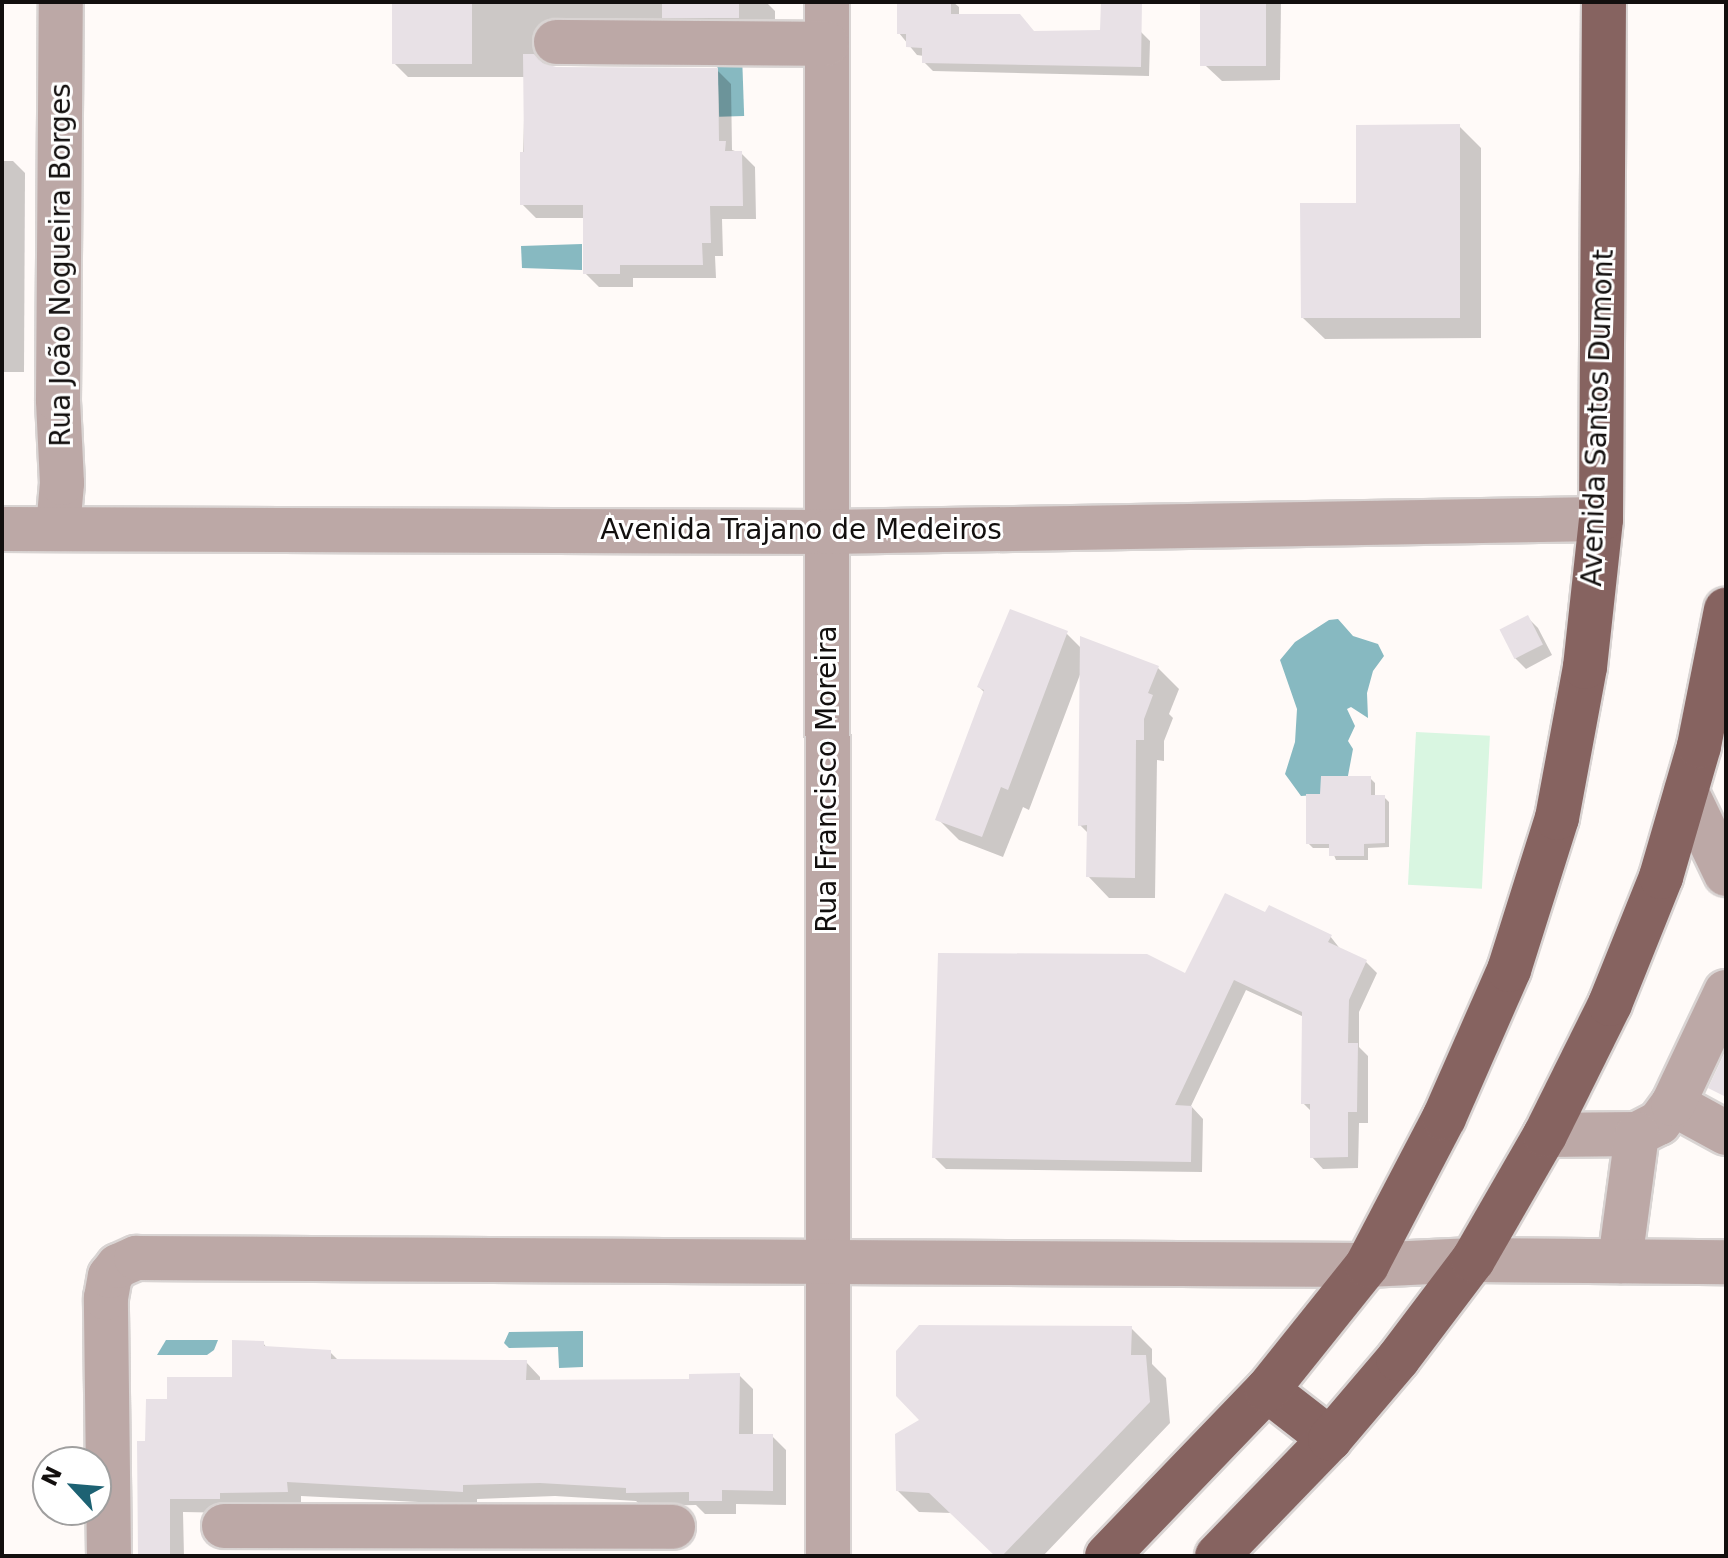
<!DOCTYPE html>
<meta charset="utf-8">
<style>
body{margin:0}
#map{position:relative;width:1728px;height:1558px;overflow:hidden;background:#fffaf8;font-family:"DejaVu Sans",sans-serif}
div>[style]{position:absolute}
[style*='--x']{left:calc(var(--x)*1px);top:calc(var(--y)*1px);width:calc(var(--w)*1px);rotate:calc(var(--a)*1deg)}
.green>*{inset:0;background:#d9f6e1;transform-origin:0 0}
.water>*{inset:0;background:#87b9c1;transform-origin:0 0}
.shadow>*{inset:0;background:#0003}
.building>*{inset:0;background:#e8e1e6;transform-origin:0 0}
.roads{filter:drop-shadow(2px 0 #d9d4d3) drop-shadow(-2px 0 #d9d4d3) drop-shadow(0 2px #d9d4d3) drop-shadow(0 -2px #d9d4d3)}
.minor>*{height:44px;margin:-22px;padding:0 22px;transform-origin:22px;border-radius:22px;background:#bca8a6}
.major>*{height:44px;margin:-22px;padding:0 22px;transform-origin:22px;border-radius:22px;background:#866360}
span{translate:-50% -50%;white-space:nowrap;text-align:center;line-height:1.15;-webkit-text-stroke:6px #fff;paint-order:stroke}
.street-label{font-size:28px;color:#120f0e}
.frame{position:absolute;inset:0;border:4px solid #120f0e;pointer-events:none}
.north{position:absolute;left:32px;top:1446px;width:80px;height:80px;box-sizing:border-box;background:#fff;border:2px solid #a09f9f;border-radius:50%;rotate:296deg;font-size:22px;font-weight:700;line-height:32px;text-align:center;color:#120f0e}
.north::after{content:'';display:block;margin:auto;width:28px;height:36px;background:#1d6273;clip-path:polygon(50% 0,100% 100%,50% 72%,0 100%)}
</style>
<div id="map">
<div class="green">
<div style="left:1416px;top:732px;width:74px;height:153px;rotate:3deg"></div>
</div>
<div class="water">
<div style="left:742px;top:54px;width:62px;height:25px;rotate:88deg"></div>
<div style="clip-path:polygon(582px 244px,582px 270px,522px 268px,521px 246px)"></div>
<div style="clip-path:polygon(1338px 619px,1353px 636px,1378px 644px,1384px 656px,1373px 671px,1367px 693px,1368px 718px,1351px 707px,1347px 709px,1355px 726px,1348px 741px,1353px 749px,1347px 781px,1328px 794px,1301px 796px,1285px 774px,1295px 742px,1297px 709px,1280px 660px,1295px 642px,1329px 620px)"></div>
<div style="clip-path:polygon(583px 1331px,583px 1367px,559px 1368px,558px 1347px,509px 1348px,504px 1343px,509px 1332px)"></div>
<div style="clip-path:polygon(166px 1340px,218px 1340px,214px 1350px,207px 1355px,157px 1355px)"></div>
</div>
<div class="shadow">
<div style="clip-path:polygon(394px 2px,766px 2px,775px 11px,775px 31px,544px 56px,547px 66px,555px 69px,717px 70px,731px 84px,732px 150px,741px 153px,755px 167px,756px 219px,722px 219px,723px 256px,715px 256px,716px 278px,633px 278px,633px 287px,599px 287px,585px 273px,585px 218px,536px 218px,522px 204px,525px 77px,408px 77px,394px 63px)"></div>
<div style="clip-path:polygon(899px 2px,953px 2px,959px 7px,959px 16px,1035px 33px,1141px 32px,1150px 41px,1149px 76px,933px 71px,924px 62px,924px 56px,917px 55px,899px 33px)"></div>
<div style="clip-path:polygon(1202px 2px,1281px 2px,1280px 80px,1222px 81px,1206px 66px)"></div>
<div style="clip-path:polygon(1459px 126px,1481px 148px,1481px 338px,1325px 339px,1303px 318px,1358px 205px)"></div>
<div style="clip-path:polygon(2px 161px,13px 161px,25px 173px,24px 372px,2px 372px)"></div>
<div style="clip-path:polygon(1527px 617px,1538px 628px,1552px 655px,1526px 669px,1515px 658px)"></div>
<div style="clip-path:polygon(1066px 633px,1082px 649px,1158px 668px,1179px 689px,1169px 714px,1173px 718px,1164px 741px,1164px 761px,1157px 760px,1155px 898px,1109px 898px,1088px 876px,1089px 834px,1080px 825px,1081px 672px,1029px 810px,1023px 807px,1003px 857px,959px 840px,938px 819px,985px 693px,979px 687px)"></div>
<div style="clip-path:polygon(1370px 778px,1375px 783px,1375px 797px,1384px 797px,1389px 802px,1389px 847px,1368px 848px,1368px 860px,1336px 860px,1331px 848px,1313px 848px,1308px 843px,1322px 796px)"></div>
<div style="clip-path:polygon(1266px 915px,1330px 936px,1341px 950px,1366px 962px,1377px 973px,1359px 1012px,1359px 1047px,1368px 1056px,1368px 1123px,1359px 1123px,1358px 1168px,1323px 1169px,1312px 1157px,1312px 1112px,1303px 1103px,1304px 1017px,1246px 990px,1191px 1106px,1203px 1119px,1202px 1172px,946px 1169px,934px 1157px)"></div>
<div style="clip-path:polygon(1131px 1328px,1152px 1349px,1152px 1364px,1166px 1378px,1170px 1423px,1043px 1556px,997px 1556px,952px 1513px,919px 1512px,898px 1491px)"></div>
<div style="clip-path:polygon(263px 1343px,268px 1349px,330px 1352px,339px 1361px,526px 1362px,540px 1377px,540px 1382px,691px 1381px,739px 1375px,753px 1389px,753px 1436px,772px 1436px,786px 1450px,786px 1505px,736px 1504px,736px 1514px,705px 1514px,696px 1505px,642px 1506px,636px 1501px,555px 1496px,477px 1499px,477px 1505px,301px 1496px,301px 1505px,233px 1513px,183px 1512px,184px 1556px,139px 1556px,147px 1443px,169px 1401px,234px 1379px)"></div>
</div>
<div class="building">
<div style="left:392px;top:2px;width:80px;height:62px"></div>
<div style="left:662px;top:2px;width:77px;height:16px"></div>
<div style="clip-path:polygon(897px 2px,951px 2px,951px 14px,1020px 14px,1034px 31px,1100px 30px,1101px 2px,1142px 2px,1141px 67px,922px 63px,922px 48px,906px 47px,906px 34px,897px 34px)"></div>
<div style="left:1200px;top:2px;width:66px;height:64px"></div>
<div style="clip-path:polygon(523px 54px,534px 54px,543px 63px,556px 67px,718px 68px,719px 141px,726px 141px,725px 151px,742px 151px,743px 206px,710px 206px,711px 243px,702px 243px,703px 265px,620px 265px,620px 274px,583px 274px,583px 205px,520px 205px,520px 152px,524px 152px)"></div>
<div style="clip-path:polygon(1460px 124px,1460px 318px,1301px 318px,1300px 203px,1356px 203px,1356px 125px)"></div>
<div style="clip-path:polygon(1010px 609px,1068px 631px,1008px 790px,1001px 787px,982px 837px,935px 820px,984px 690px,977px 687px)"></div>
<div style="left:1528px;top:615px;width:33px;height:32px;rotate:63deg"></div>
<div style="clip-path:polygon(1080px 636px,1159px 666px,1148px 693px,1153px 695px,1144px 719px,1144px 740px,1136px 740px,1135px 878px,1086px 877px,1087px 825px,1078px 826px)"></div>
<div style="clip-path:polygon(1321px 776px,1371px 776px,1371px 795px,1385px 795px,1385px 843px,1364px 844px,1364px 856px,1329px 856px,1329px 844px,1306px 844px,1306px 794px,1320px 794px)"></div>
<div style="clip-path:polygon(1225px 893px,1265px 912px,1269px 905px,1332px 935px,1328px 942px,1367px 960px,1349px 1000px,1348px 1043px,1358px 1043px,1357px 1112px,1348px 1112px,1348px 1157px,1310px 1158px,1310px 1104px,1301px 1104px,1302px 1012px,1234px 980px,1175px 1105px,1192px 1106px,1191px 1162px,932px 1158px,938px 953px,1147px 954px,1185px 973px)"></div>
<div style="clip-path:polygon(1726px 1050px,1726px 1097px,1708px 1088px)"></div>
<div style="clip-path:polygon(919px 1325px,1132px 1326px,1131px 1355px,1146px 1355px,1150px 1402px,1002px 1556px,995px 1556px,929px 1493px,896px 1491px,895px 1434px,919px 1420px,896px 1396px,896px 1351px)"></div>
<div style="clip-path:polygon(232px 1340px,264px 1341px,264px 1346px,331px 1350px,331px 1359px,527px 1360px,526px 1380px,689px 1379px,689px 1374px,740px 1373px,739px 1434px,773px 1434px,773px 1491px,722px 1490px,722px 1501px,689px 1501px,689px 1492px,626px 1493px,626px 1488px,540px 1483px,463px 1485px,463px 1492px,287px 1482px,288px 1492px,220px 1493px,220px 1499px,170px 1499px,170px 1556px,138px 1556px,137px 1441px,145px 1441px,146px 1399px,167px 1399px,167px 1377px,232px 1377px)"></div>
</div>
<div class="roads">
<div class="minor">
<div style="--x:827;--y:2;--w:1554;--a:89.96"></div>
<div style="--x:556;--y:42;--w:271;--a:0.4"></div>
<div style="--x:58;--y:528;--w:45;--a:-84.9"></div>
<div style="--x:62;--y:483;--w:83;--a:-92.8"></div>
<div style="--x:58;--y:400;--w:398;--a:-89.6"></div>
<div style="--x:2;--y:529;--w:826;--a:0.21"></div>
<div style="--x:828;--y:532;--w:773;--a:-0.96"></div>
<div style="--x:1686;--y:791;--w:92;--a:64.3"></div>
<div style="--x:1673;--y:1104;--w:60;--a:28.7"></div>
<div style="--x:1545;--y:1135;--w:92;--a:-0.6"></div>
<div style="--x:1637;--y:1134;--w:25;--a:-27"></div>
<div style="--x:1659;--y:1123;--w:24;--a:-54"></div>
<div style="--x:1673;--y:1104;--w:124;--a:-64.7"></div>
<div style="--x:1620;--y:1261;--w:128;--a:-82.4"></div>
<div style="--x:224;--y:1526;--w:449;--a:0.1"></div>
<div style="--x:109;--y:1556;--w:258;--a:-90.7"></div>
<div style="--x:106;--y:1298;--w:22;--a:-80"></div>
<div style="--x:110;--y:1276;--w:13;--a:-51"></div>
<div style="--x:118;--y:1266;--w:20;--a:-24"></div>
<div style="--x:136;--y:1258;--w:1231;--a:0.33"></div>
<div style="--x:1367;--y:1265;--w:106;--a:-2.7"></div>
<div style="--x:1473;--y:1260;--w:253;--a:0.5"></div>
</div>
<div class="major">
<div style="--x:1267;--y:1390;--w:80;--a:37.9"></div>
<div style="--x:1107;--y:1556;--w:231;--a:-46.1"></div>
<div style="--x:1267;--y:1390;--w:160;--a:-51.3"></div>
<div style="--x:1367;--y:1265;--w:166;--a:-62.4"></div>
<div style="--x:1444;--y:1118;--w:162;--a:-66.3"></div>
<div style="--x:1509;--y:970;--w:159;--a:-72.5"></div>
<div style="--x:1557;--y:818;--w:154;--a:-79.5"></div>
<div style="--x:1585;--y:667;--w:149;--a:-83.8"></div>
<div style="--x:1601;--y:519;--w:517;--a:-89.67"></div>
<div style="--x:1217;--y:1556;--w:163;--a:-46"></div>
<div style="--x:1330;--y:1439;--w:105;--a:-49.6"></div>
<div style="--x:1398;--y:1359;--w:124;--a:-52.9"></div>
<div style="--x:1473;--y:1260;--w:144;--a:-60.1"></div>
<div style="--x:1545;--y:1135;--w:146;--a:-63.6"></div>
<div style="--x:1610;--y:1004;--w:137;--a:-68.1"></div>
<div style="--x:1661;--y:877;--w:136;--a:-73.8"></div>
<div style="--x:1699;--y:746;--w:139;--a:-78.8"></div>
</div>
</div>
<div class="street-label">
<span style="left:61px;top:265px;rotate:-90deg">Rua João Nogueira Borges</span>
<span style="left:1598px;top:418px;rotate:-88deg">Avenida Santos Dumont</span>
<span style="left:801px;top:530px">Avenida Trajano de Medeiros</span>
<span style="left:827px;top:779px;rotate:-90deg">Rua Francisco Moreira</span>
</div>
<div class="frame"></div>
<div class="north">N</div>
</div>
